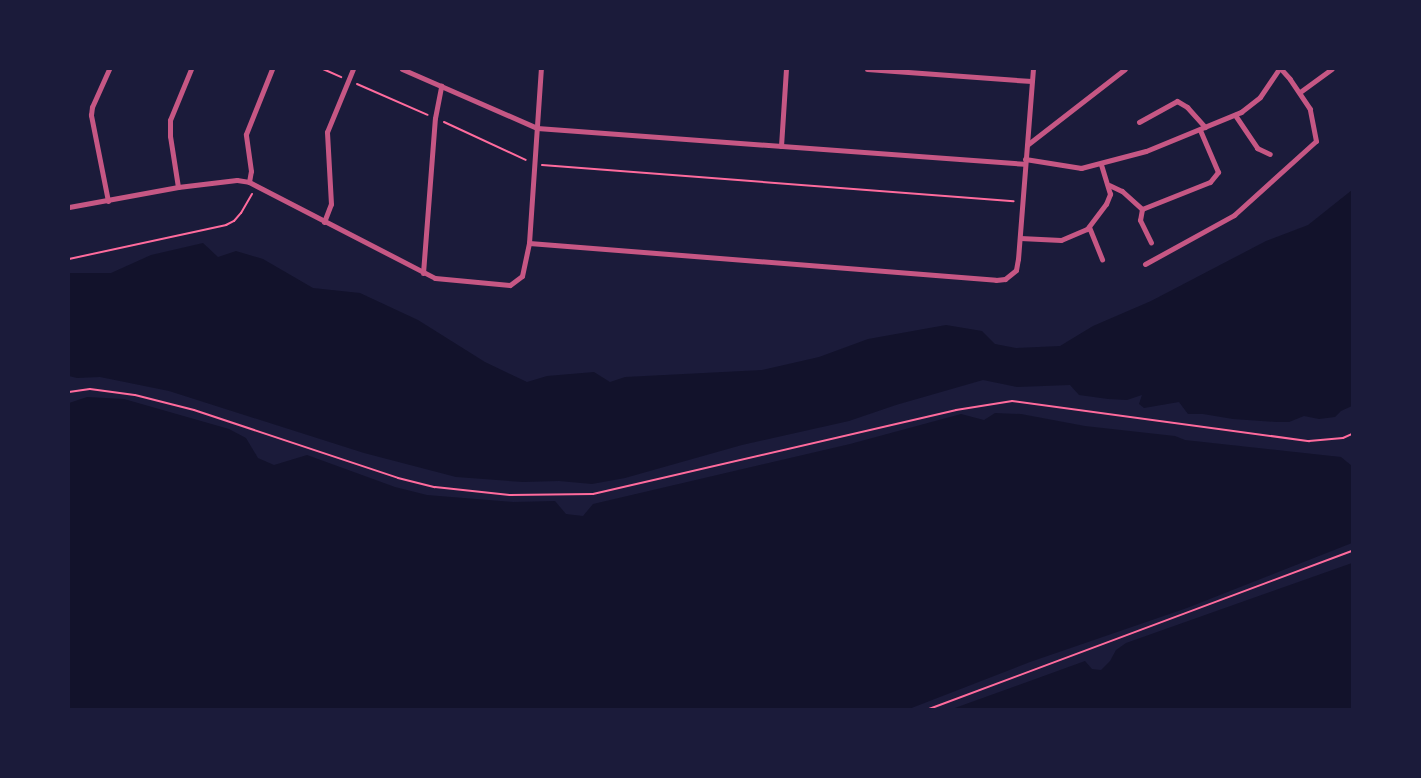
<!DOCTYPE html>
<style>
body{margin:0}
#map{position:relative;width:1421px;height:778px;overflow:hidden;background:#1b1b3a;font-family:"Work Sans",sans-serif}
div>[style]{position:absolute}
[style*='--x']{left:calc(var(--x)*1px);top:calc(var(--y)*1px);width:calc(var(--w)*1px);rotate:calc(var(--a)*1deg)}
.water>*{inset:0;background:#12122b}
.path>*{height:2px;margin:-1px;padding:0 1px;transform-origin:1px;border-radius:1px;background:#ff6b9d}
.minor>*{height:5px;margin:-2.5px;padding:0 2.5px;transform-origin:2.5px;border-radius:2.5px;background:#c65784}
span{translate:-50% -50%;white-space:nowrap;text-align:center;line-height:1.15;-webkit-text-stroke:4.5px #1b1b3a;paint-order:stroke}
.frame{position:absolute;inset:0;border:70px solid #1b1b3a;pointer-events:none}
</style>
<div id="map">
<div class="water">
<div style="clip-path:polygon(1352px 190px,1352px 406px,1341px 411px,1335px 417px,1319px 419px,1304px 416px,1289px 422px,1277px 422px,1233px 419px,1203px 414px,1188px 414px,1179px 402px,1144px 408px,1139px 404px,1142px 395px,1127px 400px,1108px 399px,1079px 395px,1070px 385px,1017px 387px,983px 380px,896px 405px,849px 421px,742px 445px,625px 478px,592px 484px,559px 481px,523px 482px,456px 477px,364px 453px,169px 391px,100px 377px,77px 378px,69px 376px,69px 273px,111px 273px,151px 255px,203px 243px,218px 257px,236px 251px,263px 259px,313px 288px,360px 293px,418px 320px,485px 362px,527px 382px,547px 376px,594px 372px,610px 382px,625px 377px,762px 370px,819px 357px,868px 339px,946px 325px,982px 331px,995px 344px,1016px 348px,1060px 346px,1093px 326px,1151px 301px,1266px 241px,1308px 225px)"></div>
<div style="clip-path:polygon(87px 397px,124px 399px,229px 429px,246px 438px,258px 458px,274px 465px,307px 455px,395px 487px,427px 495px,513px 502px,555px 501px,566px 514px,583px 516px,593px 504px,850px 444px,961px 414px,984px 420px,995px 413px,1021px 414px,1085px 426px,1175px 436px,1185px 440px,1341px 457px,1352px 466px,1352px 543px,1187px 608px,1030px 662px,909px 709px,69px 709px,69px 403px)"></div>
<div style="clip-path:polygon(1352px 563px,1352px 709px,952px 709px,1085px 661px,1092px 669px,1101px 670px,1110px 661px,1116px 650px,1126px 643px)"></div>
</div>
<div class="path">
<div style="--x:323;--y:69;--w:20;--a:24"></div>
<div style="--x:357;--y:84;--w:77;--a:23.6"></div>
<div style="--x:444;--y:122;--w:90;--a:24.9"></div>
<div style="--x:542;--y:165;--w:473;--a:4.4"></div>
<div style="--x:69;--y:259;--w:161;--a:-12.2"></div>
<div style="--x:226;--y:225;--w:9;--a:-27"></div>
<div style="--x:234;--y:221;--w:11;--a:-49"></div>
<div style="--x:241;--y:213;--w:22;--a:-60"></div>
<div style="--x:69;--y:392;--w:21;--a:-8"></div>
<div style="--x:90;--y:389;--w:45;--a:7.6"></div>
<div style="--x:135;--y:395;--w:61;--a:14.3"></div>
<div style="--x:194;--y:410;--w:215;--a:18.4"></div>
<div style="--x:398;--y:478;--w:38;--a:14"></div>
<div style="--x:435;--y:487;--w:75;--a:6.1"></div>
<div style="--x:510;--y:495;--w:83;--a:-0.7"></div>
<div style="--x:593;--y:494;--w:373;--a:-13"></div>
<div style="--x:956;--y:410;--w:57;--a:-9.1"></div>
<div style="--x:1012;--y:401;--w:300;--a:7.7"></div>
<div style="--x:1309;--y:441;--w:34;--a:-5"></div>
<div style="--x:1343;--y:438;--w:10;--a:-24"></div>
<div style="--x:929;--y:709;--w:452;--a:-20.5"></div>
</div>
<div class="minor">
<div style="--x:402;--y:69;--w:147;--a:23.6"></div>
<div style="--x:537;--y:128;--w:488;--a:4.2"></div>
<div style="--x:867;--y:69;--w:165;--a:4.2"></div>
<div style="--x:1300;--y:92;--w:39;--a:-36"></div>
<div style="--x:1235;--y:115;--w:40;--a:56"></div>
<div style="--x:1257;--y:148;--w:14;--a:25"></div>
<div style="--x:1139;--y:122;--w:43;--a:-28.9"></div>
<div style="--x:1177;--y:101;--w:12;--a:31"></div>
<div style="--x:1187;--y:107;--w:27;--a:48"></div>
<div style="--x:1027;--y:145;--w:124;--a:-37.8"></div>
<div style="--x:781;--y:146;--w:77;--a:-86.3"></div>
<div style="--x:1025;--y:159;--w:57;--a:9.1"></div>
<div style="--x:1081;--y:168;--w:67;--a:-14.7"></div>
<div style="--x:1146;--y:151;--w:103;--a:-22.3"></div>
<div style="--x:1241;--y:112;--w:24;--a:-38"></div>
<div style="--x:1260;--y:97;--w:34;--a:-56"></div>
<div style="--x:249;--y:182;--w:11;--a:-80"></div>
<div style="--x:251;--y:171;--w:37;--a:-98"></div>
<div style="--x:246;--y:134;--w:70;--a:-68.2"></div>
<div style="--x:1109;--y:185;--w:14;--a:25"></div>
<div style="--x:1122;--y:191;--w:27;--a:42"></div>
<div style="--x:1142;--y:209;--w:73;--a:-21.7"></div>
<div style="--x:1210;--y:182;--w:13;--a:-51"></div>
<div style="--x:1218;--y:172;--w:46;--a:-113.2"></div>
<div style="--x:178;--y:187;--w:52;--a:-98.9"></div>
<div style="--x:170;--y:136;--w:16;--a:-90"></div>
<div style="--x:170;--y:120;--w:55;--a:-67.6"></div>
<div style="--x:108;--y:201;--w:88;--a:-101.2"></div>
<div style="--x:91;--y:115;--w:8;--a:-83"></div>
<div style="--x:92;--y:107;--w:42;--a:-65.9"></div>
<div style="--x:69;--y:207;--w:111;--a:-10.4"></div>
<div style="--x:178;--y:187;--w:59;--a:-6.8"></div>
<div style="--x:237;--y:180;--w:12;--a:9"></div>
<div style="--x:249;--y:182;--w:209;--a:27.3"></div>
<div style="--x:435;--y:278;--w:75;--a:5.3"></div>
<div style="--x:510;--y:285;--w:15;--a:-37"></div>
<div style="--x:522;--y:276;--w:34;--a:-78"></div>
<div style="--x:529;--y:243;--w:174;--a:-86.1"></div>
<div style="--x:1142;--y:209;--w:11;--a:100"></div>
<div style="--x:1140;--y:220;--w:25;--a:64"></div>
<div style="--x:324;--y:222;--w:19;--a:-69"></div>
<div style="--x:331;--y:204;--w:72;--a:-93.2"></div>
<div style="--x:327;--y:132;--w:68;--a:-67.6"></div>
<div style="--x:1089;--y:227;--w:35;--a:68"></div>
<div style="--x:1020;--y:238;--w:41;--a:2.8"></div>
<div style="--x:1061;--y:240;--w:28;--a:-23"></div>
<div style="--x:1087;--y:229;--w:31;--a:-53"></div>
<div style="--x:1106;--y:204;--w:11;--a:-68"></div>
<div style="--x:1110;--y:194;--w:30;--a:-107"></div>
<div style="--x:529;--y:243;--w:468;--a:4.5"></div>
<div style="--x:996;--y:280;--w:9;--a:-6"></div>
<div style="--x:1005;--y:279;--w:14;--a:-39"></div>
<div style="--x:1016;--y:270;--w:11;--a:-80"></div>
<div style="--x:1018;--y:259;--w:191;--a:-85.5"></div>
<div style="--x:1145;--y:264;--w:102;--a:-28.8"></div>
<div style="--x:1234;--y:215;--w:110;--a:-42.1"></div>
<div style="--x:1316;--y:141;--w:33;--a:-101"></div>
<div style="--x:1310;--y:109;--w:36;--a:-124"></div>
<div style="--x:1290;--y:79;--w:13;--a:-132"></div>
<div style="--x:423;--y:273;--w:155;--a:-85.6"></div>
<div style="--x:435;--y:118;--w:33;--a:-79"></div>
</div>
<div class="frame"></div>
</div>
